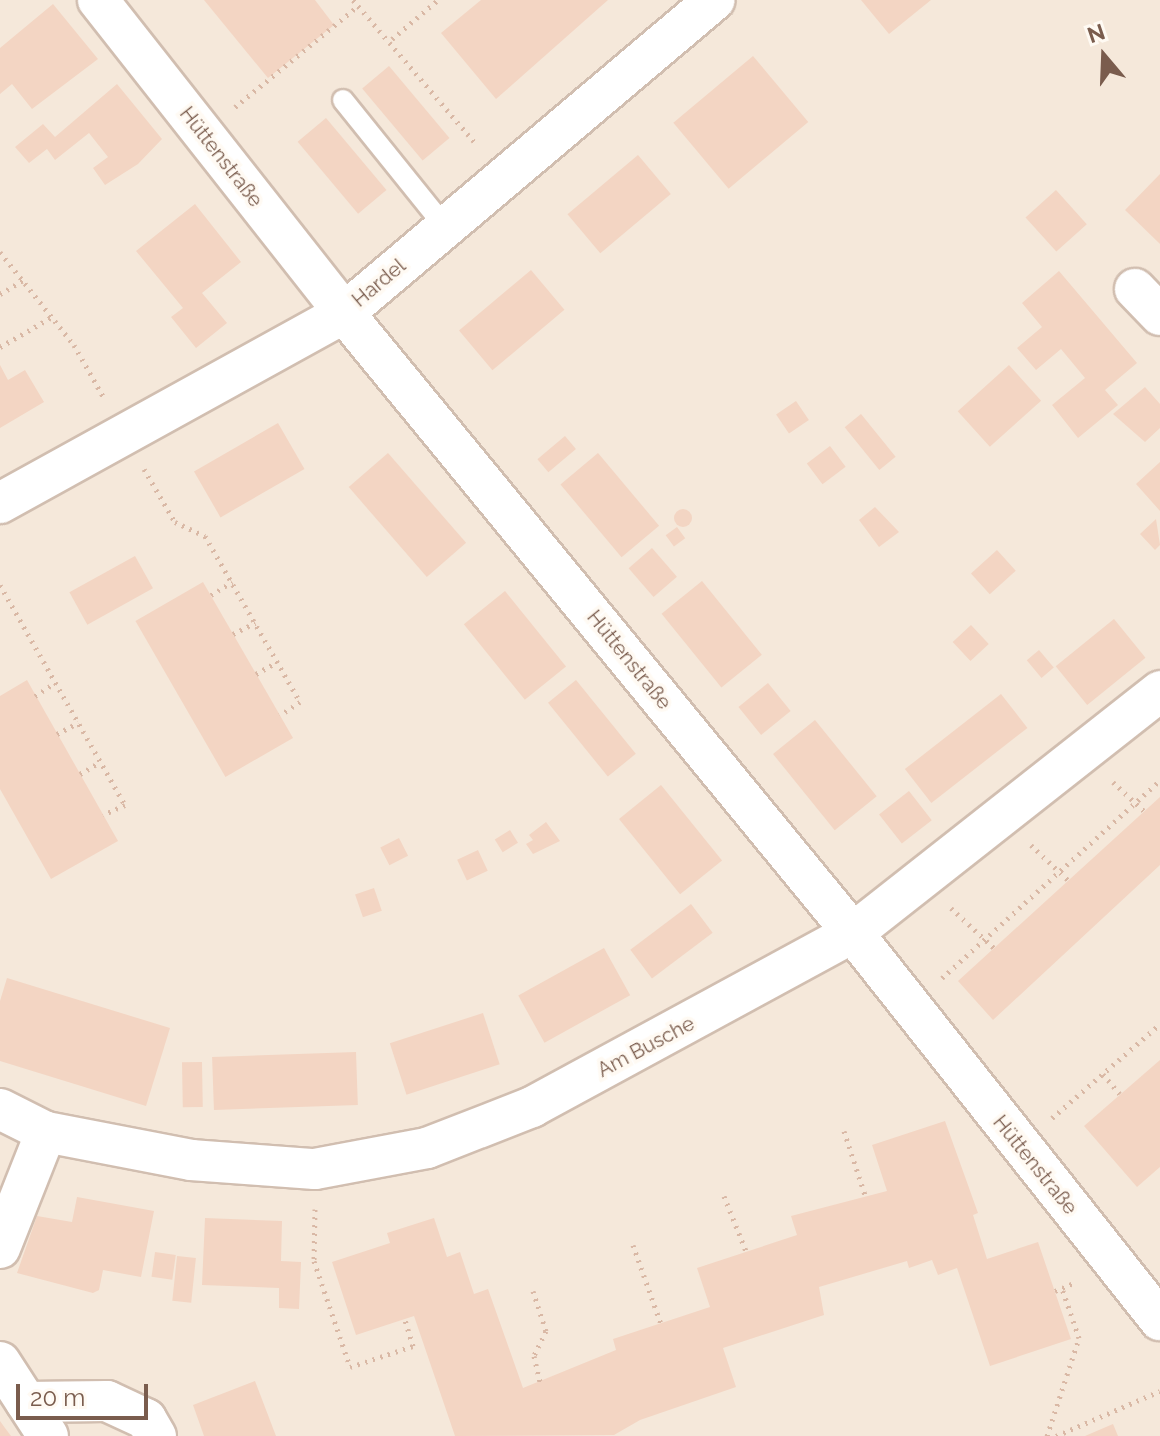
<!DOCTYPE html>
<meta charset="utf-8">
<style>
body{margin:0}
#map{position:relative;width:1160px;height:1436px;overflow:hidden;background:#fdf6ec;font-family:Raleway,sans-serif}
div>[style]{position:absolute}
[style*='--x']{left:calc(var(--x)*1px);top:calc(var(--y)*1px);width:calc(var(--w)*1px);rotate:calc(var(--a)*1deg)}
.residential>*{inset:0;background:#f5e8da;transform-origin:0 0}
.building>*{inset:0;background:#f3d5c3;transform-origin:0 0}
.round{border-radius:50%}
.path>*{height:5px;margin-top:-2.5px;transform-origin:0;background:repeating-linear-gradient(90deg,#d9b8a5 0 2px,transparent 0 8px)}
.roads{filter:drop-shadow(2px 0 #d1beb0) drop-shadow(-2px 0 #d1beb0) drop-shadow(0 2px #d1beb0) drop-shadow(0 -2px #d1beb0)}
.service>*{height:20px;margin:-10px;padding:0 10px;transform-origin:10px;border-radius:10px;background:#fff}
.minor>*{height:40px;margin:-20px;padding:0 20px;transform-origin:20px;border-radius:20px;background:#fff}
span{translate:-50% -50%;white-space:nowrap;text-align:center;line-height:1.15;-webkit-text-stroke:7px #fffaf3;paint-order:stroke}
.street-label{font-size:20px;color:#7a5c4d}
.north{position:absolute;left:1064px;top:16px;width:80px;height:80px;-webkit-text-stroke:6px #fffaf3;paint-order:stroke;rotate:341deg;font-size:22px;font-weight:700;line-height:32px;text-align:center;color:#7a5c4d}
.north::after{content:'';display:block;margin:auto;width:28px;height:36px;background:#7a5c4d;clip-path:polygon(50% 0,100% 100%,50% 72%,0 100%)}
.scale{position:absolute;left:16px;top:1384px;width:132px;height:36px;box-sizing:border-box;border:4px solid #7a5c4d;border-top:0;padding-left:10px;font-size:24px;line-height:28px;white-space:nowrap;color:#7a5c4d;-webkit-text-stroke:6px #fffaf3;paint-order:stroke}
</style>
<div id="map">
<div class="residential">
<div style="left:0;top:0;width:1160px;height:1436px"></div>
</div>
<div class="building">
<div style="clip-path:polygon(204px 0,315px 0,334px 25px,268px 78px)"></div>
<div style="clip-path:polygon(481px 0,608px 0,496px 99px,441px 33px)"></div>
<div style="clip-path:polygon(861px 0,931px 0,889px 34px)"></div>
<div style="clip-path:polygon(53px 4px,98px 59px,32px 109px,12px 84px,0 94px,0 48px)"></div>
<div style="left:753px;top:56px;width:86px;height:104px;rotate:50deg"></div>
<div style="left:389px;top:66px;width:94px;height:35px;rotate:50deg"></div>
<div style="clip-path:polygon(117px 84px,162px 139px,138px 164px,105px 185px,93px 168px,108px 157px,89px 133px,55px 160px,47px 149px,29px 163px,15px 147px,43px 124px,55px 137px)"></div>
<div style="left:326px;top:118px;width:94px;height:37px;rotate:50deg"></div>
<div style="left:638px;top:155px;width:51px;height:92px;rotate:50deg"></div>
<div style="clip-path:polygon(1160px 174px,1160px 244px,1125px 210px)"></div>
<div style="left:1056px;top:190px;width:46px;height:41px;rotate:48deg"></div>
<div style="clip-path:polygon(195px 204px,241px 262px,202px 293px,227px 323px,196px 348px,171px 317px,183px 308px,136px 251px)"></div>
<div style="left:531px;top:270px;width:52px;height:94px;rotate:50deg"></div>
<div style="clip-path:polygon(1059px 271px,1137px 363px,1105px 390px,1118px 405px,1078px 438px,1052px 405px,1085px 378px,1061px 349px,1036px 370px,1017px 348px,1042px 327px,1022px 303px)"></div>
<div style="clip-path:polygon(0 365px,8px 380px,25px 370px,44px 402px,0 428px)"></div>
<div style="left:1009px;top:365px;width:48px;height:69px;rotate:48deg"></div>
<div style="clip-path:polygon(1145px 387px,1160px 404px,1160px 428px,1145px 442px,1113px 414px)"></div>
<div style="left:796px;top:401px;width:23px;height:24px;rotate:56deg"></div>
<div style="left:861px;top:414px;width:55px;height:21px;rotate:51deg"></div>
<div style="left:278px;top:423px;width:53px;height:97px;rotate:60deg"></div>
<div style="left:565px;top:436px;width:17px;height:36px;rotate:50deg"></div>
<div style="left:830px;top:446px;width:26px;height:29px;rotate:53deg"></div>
<div style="left:388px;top:453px;width:119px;height:52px;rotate:49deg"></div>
<div style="left:598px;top:453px;width:95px;height:49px;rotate:50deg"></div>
<div style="clip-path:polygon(1160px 462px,1160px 511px,1136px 484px)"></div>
<div style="clip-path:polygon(875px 507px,899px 532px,879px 547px,859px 520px)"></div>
<div class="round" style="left:674px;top:509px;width:18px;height:18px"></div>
<div style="clip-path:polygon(1156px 519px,1160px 545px,1155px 550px,1140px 534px)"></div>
<div style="left:677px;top:527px;width:14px;height:14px;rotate:54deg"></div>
<div style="left:652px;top:548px;width:38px;height:31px;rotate:49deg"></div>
<div style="left:997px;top:550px;width:28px;height:35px;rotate:48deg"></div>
<div style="left:135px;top:556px;width:37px;height:75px;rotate:61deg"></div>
<div style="left:702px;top:581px;width:95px;height:52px;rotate:51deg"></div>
<div style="left:203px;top:582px;width:180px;height:78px;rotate:60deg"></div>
<div style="left:505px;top:591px;width:97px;height:53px;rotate:51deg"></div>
<div style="left:1114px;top:619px;width:50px;height:75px;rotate:51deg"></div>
<div style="left:971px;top:625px;width:26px;height:25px;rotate:47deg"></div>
<div style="left:1039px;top:650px;width:23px;height:16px;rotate:50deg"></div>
<div style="clip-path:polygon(27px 680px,118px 841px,51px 879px,0 789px,0 696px)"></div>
<div style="left:576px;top:680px;width:95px;height:36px;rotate:51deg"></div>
<div style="left:768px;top:683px;width:36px;height:38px;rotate:51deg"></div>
<div style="left:1001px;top:694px;width:43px;height:122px;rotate:52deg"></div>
<div style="left:815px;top:720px;width:98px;height:54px;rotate:51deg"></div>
<div style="left:661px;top:785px;width:97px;height:54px;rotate:51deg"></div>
<div style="left:909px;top:791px;width:37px;height:38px;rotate:52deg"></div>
<div style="clip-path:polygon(1160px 797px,1160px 865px,993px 1020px,958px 981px)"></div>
<div style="clip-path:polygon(546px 822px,560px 841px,533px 854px,526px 844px,533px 840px,529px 835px)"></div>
<div style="left:510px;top:830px;width:15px;height:18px;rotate:58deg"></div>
<div style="left:399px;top:838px;width:20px;height:21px;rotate:63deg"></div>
<div style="left:478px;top:850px;width:23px;height:23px;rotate:65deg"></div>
<div style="left:374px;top:888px;width:24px;height:20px;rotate:71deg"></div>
<div style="left:691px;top:904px;width:36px;height:76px;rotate:53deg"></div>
<div style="left:604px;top:948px;width:54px;height:98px;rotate:61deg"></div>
<div style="clip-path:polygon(7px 978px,170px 1028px,146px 1106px,0 1061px,0 1001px)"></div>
<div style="left:483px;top:1013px;width:54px;height:98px;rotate:72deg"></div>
<div style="left:356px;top:1052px;width:53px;height:144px;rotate:88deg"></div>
<div style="clip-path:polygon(1160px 1060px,1160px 1167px,1137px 1187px,1084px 1126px)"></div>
<div style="left:202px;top:1062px;width:45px;height:20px;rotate:89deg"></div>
<div style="clip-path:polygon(945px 1121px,978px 1213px,973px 1215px,987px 1259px,1038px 1242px,1071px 1339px,990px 1366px,957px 1268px,938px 1275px,932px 1260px,909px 1268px,907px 1261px,819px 1287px,824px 1315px,723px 1348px,736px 1387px,640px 1420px,614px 1435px,455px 1436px,414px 1316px,356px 1335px,332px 1262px,390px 1243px,387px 1233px,434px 1218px,447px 1257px,460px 1252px,474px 1294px,488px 1289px,523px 1388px,616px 1350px,613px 1339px,710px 1307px,697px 1268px,797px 1235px,791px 1216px,887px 1191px,872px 1145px)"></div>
<div style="clip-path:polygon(77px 1197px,154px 1211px,141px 1277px,103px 1270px,99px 1290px,93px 1293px,17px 1273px,37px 1216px,72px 1222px)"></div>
<div style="clip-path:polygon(205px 1218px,282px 1221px,281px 1261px,301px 1262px,299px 1309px,279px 1308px,279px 1288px,202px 1285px)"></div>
<div style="left:155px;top:1252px;width:21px;height:25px;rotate:8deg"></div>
<div style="left:177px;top:1256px;width:19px;height:45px;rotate:6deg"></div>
<div style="clip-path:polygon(255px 1381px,276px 1436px,204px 1436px,193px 1405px)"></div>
<div style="clip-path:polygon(0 1421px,5px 1428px,11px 1436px,0 1436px)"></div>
<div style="clip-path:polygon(1113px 1424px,1118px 1436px,1085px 1436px)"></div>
</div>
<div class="path">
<div style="--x:353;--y:0;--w:191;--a:49.5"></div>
<div style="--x:392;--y:39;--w:60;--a:-40.3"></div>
<div style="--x:235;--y:107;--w:159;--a:-39.4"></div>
<div style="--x:0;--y:252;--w:119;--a:51.5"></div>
<div style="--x:74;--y:345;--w:61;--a:60.5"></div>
<div style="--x:0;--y:294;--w:27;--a:-31"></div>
<div style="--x:0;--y:347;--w:60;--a:-30"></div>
<div style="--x:144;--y:469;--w:61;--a:59.7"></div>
<div style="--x:175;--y:522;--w:33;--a:25"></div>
<div style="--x:205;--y:536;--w:191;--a:60.2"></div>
<div style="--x:300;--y:702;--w:24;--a:147"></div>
<div style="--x:0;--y:585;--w:253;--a:60.4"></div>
<div style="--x:125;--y:805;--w:24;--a:156"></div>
<div style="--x:211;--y:595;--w:25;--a:-32"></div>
<div style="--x:233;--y:634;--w:25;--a:-27"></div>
<div style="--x:256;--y:674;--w:24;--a:-30"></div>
<div style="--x:35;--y:696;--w:24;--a:-33"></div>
<div style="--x:57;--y:734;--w:24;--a:-28"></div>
<div style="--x:80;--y:774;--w:23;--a:-31"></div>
<div style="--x:1113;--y:782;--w:42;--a:43.1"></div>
<div style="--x:1031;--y:845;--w:51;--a:43.4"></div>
<div style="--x:951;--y:908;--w:59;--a:42.9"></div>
<div style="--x:942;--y:978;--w:294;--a:-42.2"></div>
<div style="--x:1103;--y:1074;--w:26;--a:50"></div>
<div style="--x:1052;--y:1118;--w:143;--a:-41"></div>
<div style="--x:844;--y:1131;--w:71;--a:71.8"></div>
<div style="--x:724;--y:1196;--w:59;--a:68.2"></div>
<div style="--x:315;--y:1209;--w:52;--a:91.1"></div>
<div style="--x:314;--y:1261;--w:112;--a:71.2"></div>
<div style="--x:350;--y:1367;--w:66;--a:-18.4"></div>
<div style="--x:413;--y:1346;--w:28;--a:-107"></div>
<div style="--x:633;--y:1245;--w:84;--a:70.5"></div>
<div style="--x:533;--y:1291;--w:42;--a:72"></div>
<div style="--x:546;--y:1331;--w:28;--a:116"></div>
<div style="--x:534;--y:1356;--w:27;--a:77"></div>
<div style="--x:1055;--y:1291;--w:23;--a:-23"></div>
<div style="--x:1047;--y:1436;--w:103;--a:-71.9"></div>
<div style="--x:1079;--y:1338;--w:53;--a:-108.8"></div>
<div style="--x:1056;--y:1436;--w:113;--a:-23.4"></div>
</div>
<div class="roads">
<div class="service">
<div style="--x:343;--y:100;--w:163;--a:51.2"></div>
</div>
<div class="minor">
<div style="--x:98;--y:0;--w:398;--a:51.8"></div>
<div style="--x:344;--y:313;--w:802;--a:50.62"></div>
<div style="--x:853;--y:933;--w:494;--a:51.6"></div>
<div style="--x:1135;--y:289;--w:36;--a:46"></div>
<div style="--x:0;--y:503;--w:393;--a:-28.9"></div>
<div style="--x:344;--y:313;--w:485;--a:-40.2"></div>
<div style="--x:0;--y:1109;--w:51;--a:26.6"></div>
<div style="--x:46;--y:1132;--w:148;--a:10.9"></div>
<div style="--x:191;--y:1160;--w:124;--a:4.2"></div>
<div style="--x:315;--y:1169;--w:114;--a:-10.6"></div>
<div style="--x:427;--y:1148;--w:113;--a:-21.3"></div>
<div style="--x:532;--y:1107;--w:365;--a:-28.5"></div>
<div style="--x:853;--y:933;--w:391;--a:-38.2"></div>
<div style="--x:0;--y:1248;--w:125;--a:-68.4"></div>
<div style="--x:0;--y:1362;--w:88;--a:57"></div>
<div style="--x:26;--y:1402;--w:81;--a:-0.7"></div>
<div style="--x:107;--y:1401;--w:43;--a:24.8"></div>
<div style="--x:146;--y:1419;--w:20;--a:60"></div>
</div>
</div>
<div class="street-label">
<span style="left:221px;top:157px;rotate:52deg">Hüttenstraße</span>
<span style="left:379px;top:283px;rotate:-40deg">Hardel</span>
<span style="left:629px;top:660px;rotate:51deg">Hüttenstraße</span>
<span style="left:646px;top:1047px;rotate:-28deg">Am Busche</span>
<span style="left:1035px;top:1165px;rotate:51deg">Hüttenstraße</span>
</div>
<div class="north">N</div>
<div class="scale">20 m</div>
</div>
